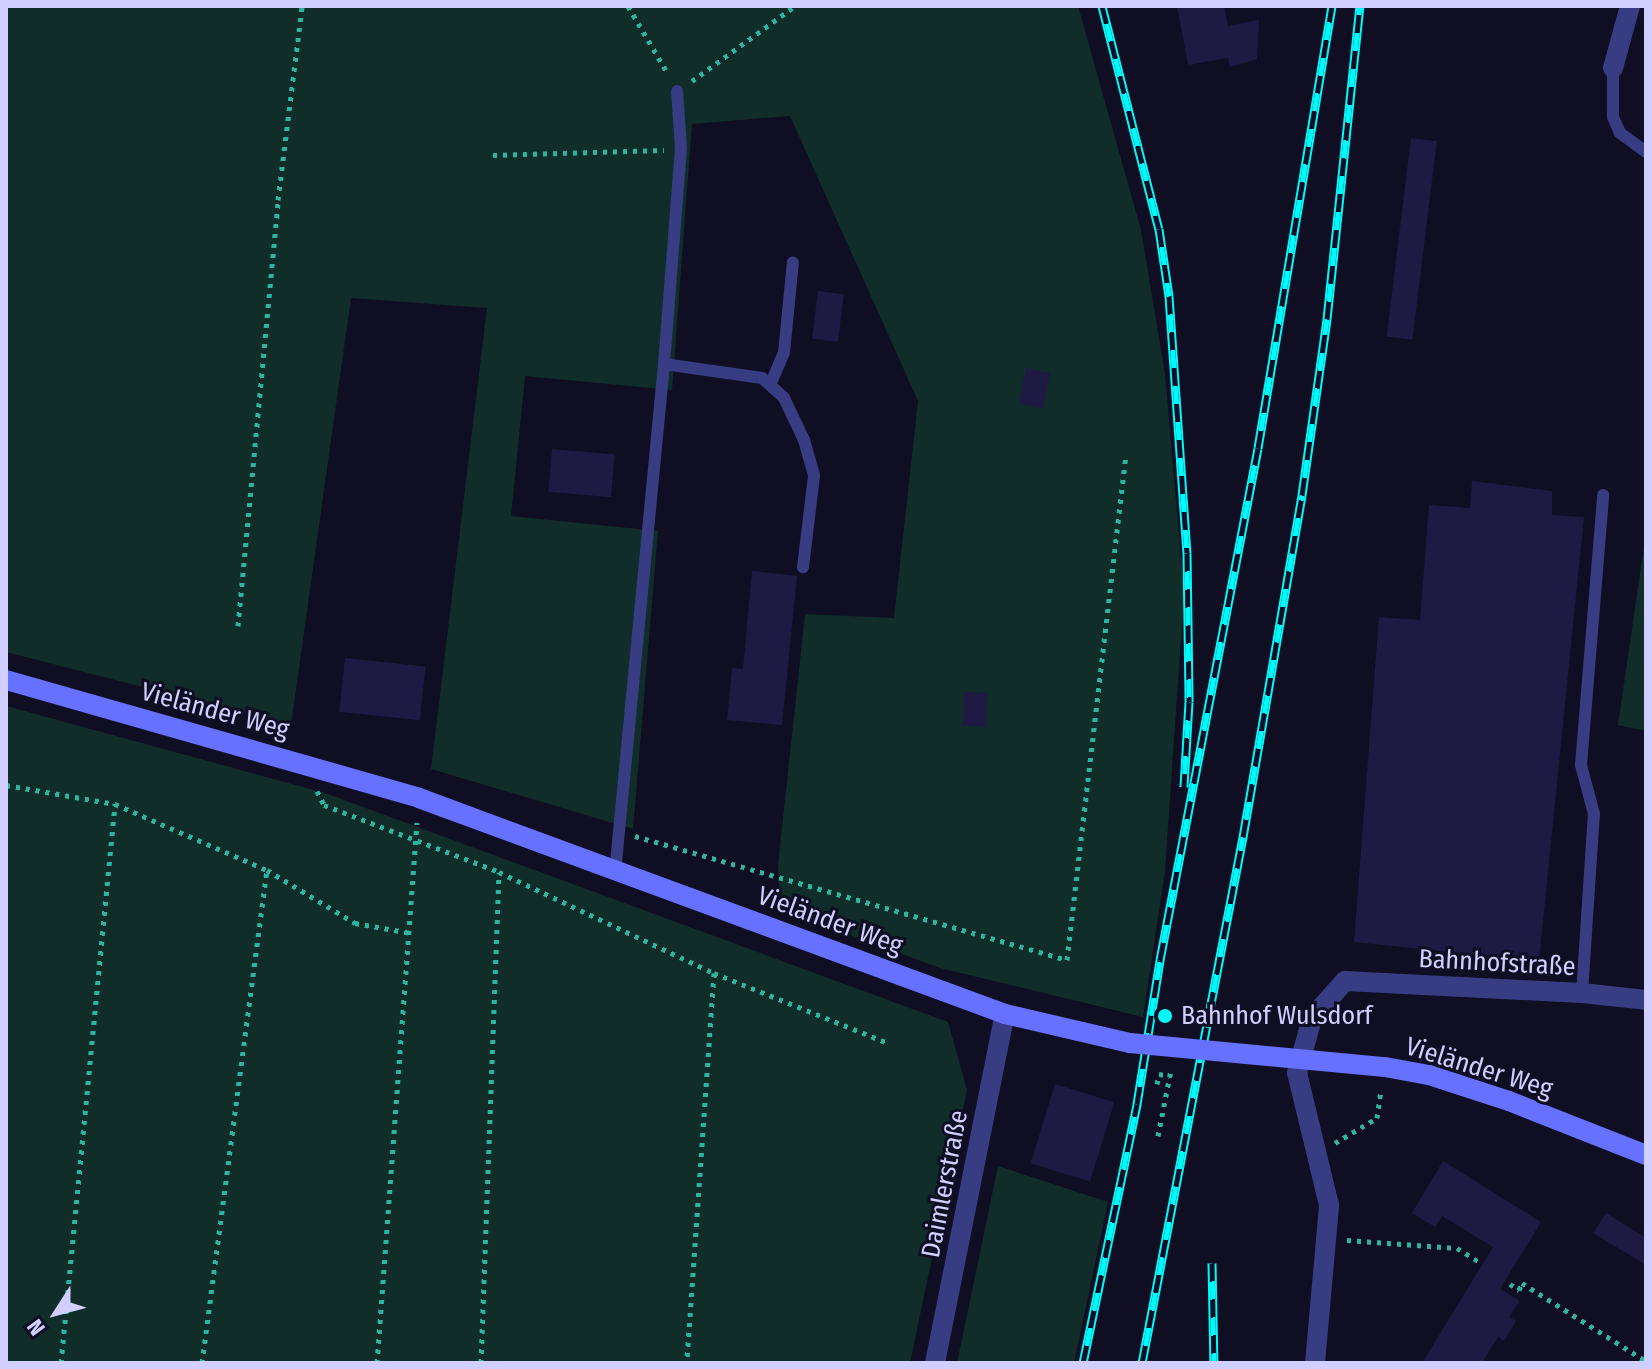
<!DOCTYPE html>
<meta charset="utf-8">
<style>
body{margin:0}
#map{position:relative;width:1652px;height:1369px;overflow:hidden;background:#0f0e23;font-family:"Fira Sans Condensed",sans-serif}
div>[style]{position:absolute}
[style*='--x']{left:calc(var(--x)*1px);top:calc(var(--y)*1px);width:calc(var(--w)*1px);rotate:calc(var(--a)*1deg)}
.green>*{inset:0;background:#112d29}
.building>*{inset:0;background:#1e1a44;transform-origin:0 0}
.path>*{height:5px;margin-top:-2.5px;transform-origin:0;background:repeating-linear-gradient(90deg,#2eb5a0 0 4px,transparent 0 10px)}
.lane>*{height:12px;margin:-6px;padding:0 6px;transform-origin:6px;border-radius:6px;background:#383c82}
.street>*{height:20px;margin:-10px;padding:0 10px;transform-origin:10px;border-radius:10px;background:#383c82}
.secondary>*{height:20px;margin:-10px;padding:0 10px;transform-origin:10px;border-radius:10px;background:#6671ff}
.rail>*{height:9px;margin-top:-4.5px;transform-origin:0;background:repeating-linear-gradient(90deg,#0f0e23 0 18px,#00f9fa 0 36px);box-sizing:border-box;border-block:2px solid #00f9fa}
.secondary-bridge>*{height:20px;margin:-10px;padding:0 10px;transform-origin:10px;border-radius:10px;background:#6671ff}
.dots>*{width:22px;height:22px;translate:-50% -50%;box-sizing:border-box;border:4px solid #0f0e23;border-radius:50%}
span{translate:-50% -50%;white-space:nowrap;text-align:center;line-height:1.15;-webkit-text-stroke:6px #0f0e23;paint-order:stroke}
.street-label{font-size:26px;color:#d0cfff}
.poi-label{font-size:26px;color:#d0cfff}
.left{translate:0 -50%;text-align:left}
.frame{position:absolute;inset:0;border:8px solid #d0cfff;pointer-events:none}
.north{position:absolute;left:16px;top:1273px;width:80px;height:80px;-webkit-text-stroke:6px #0f0e23;paint-order:stroke;rotate:234deg;font-size:22px;font-weight:700;line-height:32px;text-align:center;color:#d0cfff}
.north::after{content:'';display:block;margin:auto;width:28px;height:36px;background:#d0cfff;clip-path:polygon(50% 0,100% 100%,50% 72%,0 100%)}
</style>
<div id="map">
<div class="green">
<div style="clip-path:polygon(6px 6px,1078px 6px,1141px 230px,1165px 374px,1184px 593px,1165px 871px,1143px 1017px,940px 968px,780px 909px,778px 865px,805px 614px,894px 618px,918px 401px,790px 116px,692px 124px,672px 390px,525px 376px,511px 516px,658px 531px,633px 829px,431px 769px,487px 308px,351px 298px,291px 725px,6px 652px)"></div>
<div style="clip-path:polygon(1646px 532px,1646px 731px,1618px 725px)"></div>
<div style="clip-path:polygon(6px 706px,325px 793px,948px 1022px,967px 1090px,910px 1363px,6px 1363px)"></div>
<div style="clip-path:polygon(998px 1166px,1108px 1202px,1074px 1363px,957px 1363px)"></div>
</div>
<div class="building">
<div style="clip-path:polygon(1177px 6px,1224px 6px,1228px 26px,1259px 20px,1257px 59px,1230px 67px,1228px 58px,1188px 65px)"></div>
<div style="left:1411px;top:138px;width:26px;height:200px;rotate:7deg"></div>
<div style="left:818px;top:291px;width:26px;height:48px;rotate:7deg"></div>
<div style="left:1026px;top:368px;width:25px;height:36px;rotate:12deg"></div>
<div style="left:552px;top:449px;width:63px;height:43px;rotate:5deg"></div>
<div style="clip-path:polygon(1472px 481px,1552px 491px,1552px 515px,1584px 517px,1539px 961px,1354px 942px,1379px 617px,1420px 620px,1429px 505px,1470px 508px)"></div>
<div style="clip-path:polygon(752px 571px,797px 576px,782px 725px,727px 720px,732px 668px,743px 669px)"></div>
<div style="left:345px;top:658px;width:81px;height:54px;rotate:6deg"></div>
<div style="left:964px;top:692px;width:23px;height:34px;rotate:2deg"></div>
<div style="left:1055px;top:1084px;width:62px;height:83px;rotate:17deg"></div>
<div style="clip-path:polygon(1443px 1161px,1541px 1222px,1500px 1289px,1520px 1301px,1509px 1317px,1516px 1321px,1504px 1341px,1498px 1337px,1482px 1363px,1422px 1363px,1493px 1247px,1442px 1216px,1435px 1227px,1412px 1213px)"></div>
<div style="clip-path:polygon(1606px 1213px,1646px 1238px,1646px 1265px,1593px 1233px)"></div>
</div>
<div class="path">
<div style="--x:628;--y:6;--w:79;--a:59.5"></div>
<div style="--x:692;--y:81;--w:127;--a:-36.1"></div>
<div style="--x:493;--y:155;--w:171;--a:-1.7"></div>
<div style="--x:238;--y:626;--w:428;--a:-84.6"></div>
<div style="--x:278;--y:200;--w:195;--a:-82.9"></div>
<div style="--x:6;--y:785;--w:111;--a:9.9"></div>
<div style="--x:115;--y:804;--w:166;--a:23.5"></div>
<div style="--x:267;--y:870;--w:103;--a:31.1"></div>
<div style="--x:355;--y:923;--w:57;--a:10.1"></div>
<div style="--x:317;--y:791;--w:16;--a:63"></div>
<div style="--x:324;--y:805;--w:187;--a:20.9"></div>
<div style="--x:499;--y:872;--w:238;--a:25.2"></div>
<div style="--x:714;--y:973;--w:391;--a:94"></div>
<div style="--x:635;--y:836;--w:449;--a:16"></div>
<div style="--x:1067;--y:960;--w:509;--a:-83.35"></div>
<div style="--x:714;--y:973;--w:188;--a:21.9"></div>
<div style="--x:1157;--y:1084;--w:10;--a:-79"></div>
<div style="--x:1159;--y:1074;--w:11;--a:10"></div>
<div style="--x:1158;--y:1136;--w:67;--a:-78.9"></div>
<div style="--x:1335;--y:1143;--w:49;--a:-30.8"></div>
<div style="--x:1377;--y:1118;--w:29;--a:-82"></div>
<div style="--x:1347;--y:1240;--w:110;--a:4.2"></div>
<div style="--x:1457;--y:1248;--w:25;--a:32"></div>
<div style="--x:1510;--y:1284;--w:11;--a:34"></div>
<div style="--x:1519;--y:1290;--w:8;--a:-67"></div>
<div style="--x:1522;--y:1283;--w:146;--a:32.2"></div>
<div style="--x:61;--y:1363;--w:562;--a:-84.48"></div>
<div style="--x:202;--y:1363;--w:497;--a:-82.5"></div>
<div style="--x:377;--y:1363;--w:542;--a:-85.77"></div>
<div style="--x:481;--y:1363;--w:491;--a:-87.9"></div>
</div>
<div class="lane">
<div style="--x:1613;--y:68;--w:49;--a:90"></div>
<div style="--x:1613;--y:117;--w:17;--a:66"></div>
<div style="--x:1620;--y:133;--w:32;--a:36"></div>
<div style="--x:664;--y:364;--w:99;--a:8.1"></div>
<div style="--x:762;--y:378;--w:30;--a:42"></div>
<div style="--x:784;--y:398;--w:47;--a:64.5"></div>
<div style="--x:804;--y:440;--w:37;--a:74"></div>
<div style="--x:814;--y:476;--w:92;--a:96.9"></div>
<div style="--x:771;--y:383;--w:33;--a:-67"></div>
<div style="--x:784;--y:353;--w:91;--a:-84.4"></div>
<div style="--x:615;--y:873;--w:511;--a:-84.5"></div>
<div style="--x:664;--y:364;--w:216;--a:-85.5"></div>
<div style="--x:681;--y:149;--w:58;--a:-93.9"></div>
<div style="--x:1582;--y:993;--w:179;--a:-86.2"></div>
<div style="--x:1594;--y:814;--w:51;--a:-104.9"></div>
<div style="--x:1581;--y:765;--w:271;--a:-85.3"></div>
</div>
<div class="street">
<div style="--x:1613;--y:68;--w:64;--a:-74.7"></div>
<div style="--x:935;--y:1363;--w:356;--a:-78.7"></div>
<div style="--x:1315;--y:1363;--w:159;--a:-84.9"></div>
<div style="--x:1329;--y:1205;--w:136;--a:-103.6"></div>
<div style="--x:1297;--y:1073;--w:57;--a:-74.7"></div>
<div style="--x:1312;--y:1018;--w:50;--a:-48.3"></div>
<div style="--x:1345;--y:981;--w:237;--a:2.9"></div>
<div style="--x:1582;--y:993;--w:64;--a:6.2"></div>
</div>
<div class="secondary">
<div style="--x:6;--y:680;--w:430;--a:15.9"></div>
<div style="--x:419;--y:798;--w:625;--a:20.23"></div>
<div style="--x:1005;--y:1014;--w:128;--a:13.1"></div>
<div style="--x:1385;--y:1067;--w:45;--a:10.3"></div>
<div style="--x:1429;--y:1075;--w:84;--a:18"></div>
<div style="--x:1509;--y:1101;--w:147;--a:21.5"></div>
</div>
<div class="rail">
<div style="--x:1102;--y:6;--w:230;--a:75.7"></div>
<div style="--x:1159;--y:229;--w:68;--a:81.5"></div>
<div style="--x:1169;--y:296;--w:258;--a:86"></div>
<div style="--x:1187;--y:553;--w:149;--a:89.2"></div>
<div style="--x:1189;--y:702;--w:85;--a:93.4"></div>
<div style="--x:1212;--y:1263;--w:100;--a:88.9"></div>
<div style="--x:1083;--y:1363;--w:265;--a:-78.2"></div>
<div style="--x:1137;--y:1104;--w:146;--a:-80.9"></div>
<div style="--x:1160;--y:960;--w:521;--a:-79.16"></div>
<div style="--x:1258;--y:448;--w:448;--a:-80.5"></div>
<div style="--x:1142;--y:1363;--w:536;--a:-79.13"></div>
<div style="--x:1243;--y:837;--w:347;--a:-80.2"></div>
<div style="--x:1302;--y:495;--w:178;--a:-81.9"></div>
<div style="--x:1327;--y:319;--w:315;--a:-84"></div>
</div>
<div class="secondary-bridge">
<div style="--x:1130;--y:1043;--w:256;--a:5.4"></div>
</div>
<div class="dots">
<div style="left:1165px;top:1016px;background:#00f9fa"></div>
</div>
<div class="street-label">
<span style="left:215px;top:711px;rotate:15deg">Vieländer Weg</span>
<span style="left:830px;top:921px;rotate:20deg">Vieländer Weg</span>
<span style="left:1497px;top:963px;rotate:3deg">Bahnhofstraße</span>
<span style="left:1479px;top:1068px;rotate:17deg">Vieländer Weg</span>
<span style="left:945px;top:1184px;rotate:-79deg">Daimlerstraße</span>
</div>
<div class="poi-label">
<span class="left" style="left:1181px;top:1016px">Bahnhof Wulsdorf</span>
</div>
<div class="frame"></div>
<div class="north">N</div>
</div>
